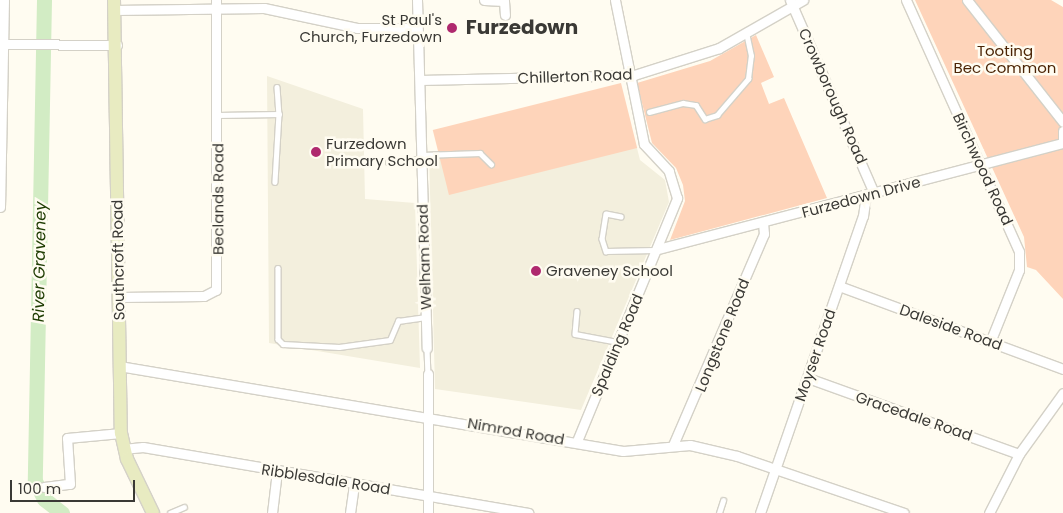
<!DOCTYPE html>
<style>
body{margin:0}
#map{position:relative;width:1063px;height:513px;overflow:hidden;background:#fffcf1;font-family:Poppins,sans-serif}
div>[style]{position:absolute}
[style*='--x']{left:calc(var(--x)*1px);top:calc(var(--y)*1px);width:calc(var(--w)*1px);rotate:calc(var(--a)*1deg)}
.built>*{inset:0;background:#f3efdd}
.green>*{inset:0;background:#fed4ba;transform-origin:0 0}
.river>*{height:15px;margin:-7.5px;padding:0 7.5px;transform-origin:7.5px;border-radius:7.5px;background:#d2ecc4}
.roads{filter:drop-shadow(1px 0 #d4d1c7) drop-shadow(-1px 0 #d4d1c7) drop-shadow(0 1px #d4d1c7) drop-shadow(0 -1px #d4d1c7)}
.lane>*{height:4.5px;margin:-2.25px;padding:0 2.25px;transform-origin:2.25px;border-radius:2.25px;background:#fff}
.street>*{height:9px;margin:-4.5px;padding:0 4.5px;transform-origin:4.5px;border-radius:4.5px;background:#fff}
.secondary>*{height:12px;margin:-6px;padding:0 6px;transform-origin:6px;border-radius:6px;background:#e8ebc1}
.dots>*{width:14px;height:14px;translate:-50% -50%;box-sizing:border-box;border:2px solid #fffcf1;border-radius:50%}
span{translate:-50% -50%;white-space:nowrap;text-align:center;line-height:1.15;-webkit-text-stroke:5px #fffcf1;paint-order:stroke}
.poi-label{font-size:15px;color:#3a3935}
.right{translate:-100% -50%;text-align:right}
.left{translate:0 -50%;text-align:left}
.park-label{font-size:15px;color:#4c2506}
.street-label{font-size:15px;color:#3a3935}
.water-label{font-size:16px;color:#203e04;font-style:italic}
.district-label{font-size:20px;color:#3a3935;font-weight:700}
.scale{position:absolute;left:10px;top:480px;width:125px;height:22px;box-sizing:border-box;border:2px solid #3a3935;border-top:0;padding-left:6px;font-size:15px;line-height:18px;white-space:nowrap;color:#3a3935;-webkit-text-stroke:4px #fffcf1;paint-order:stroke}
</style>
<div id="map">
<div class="built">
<div style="clip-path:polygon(267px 76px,363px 109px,365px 199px,415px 203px,420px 368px,269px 343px)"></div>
<div style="clip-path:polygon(637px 148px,640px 160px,665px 180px,669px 202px,581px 410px,435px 389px,429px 152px)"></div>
</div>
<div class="green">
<div style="clip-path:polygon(915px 0,1051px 0,1063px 7px,1063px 299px,1036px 270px,1027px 267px,1024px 237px)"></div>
<div style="clip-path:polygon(756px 35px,774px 77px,761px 83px,769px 104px,784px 98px,827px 198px,670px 240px,685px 201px,683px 185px,676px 168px,652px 143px,637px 83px,710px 61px)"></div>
<div style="left:621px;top:83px;width:67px;height:194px;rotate:76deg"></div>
</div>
<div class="river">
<div style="--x:44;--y:0;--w:481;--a:91.1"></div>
<div style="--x:35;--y:481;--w:20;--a:63"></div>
<div style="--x:44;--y:499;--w:23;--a:38"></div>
</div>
<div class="roads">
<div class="lane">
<div style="--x:277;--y:87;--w:27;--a:86"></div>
<div style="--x:649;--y:112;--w:35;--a:-15"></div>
<div style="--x:683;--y:103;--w:13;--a:9"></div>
<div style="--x:696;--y:105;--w:17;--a:57"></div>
<div style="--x:705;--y:119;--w:13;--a:-18"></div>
<div style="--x:717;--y:115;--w:48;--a:-49.3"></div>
<div style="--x:748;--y:79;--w:23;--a:-83"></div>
<div style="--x:751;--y:56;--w:24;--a:-102"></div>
<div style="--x:217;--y:115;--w:62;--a:-0.9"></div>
<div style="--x:279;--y:114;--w:68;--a:93.4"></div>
<div style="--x:421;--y:155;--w:59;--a:-1.9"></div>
<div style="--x:480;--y:153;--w:16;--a:45"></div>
<div style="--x:388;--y:162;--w:33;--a:-5"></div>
<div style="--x:621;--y:217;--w:15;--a:-169"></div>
<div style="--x:606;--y:214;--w:25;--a:99"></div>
<div style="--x:602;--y:239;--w:13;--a:72"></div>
<div style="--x:606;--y:251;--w:49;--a:-1.2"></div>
<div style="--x:278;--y:268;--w:71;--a:90"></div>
<div style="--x:278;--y:339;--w:7;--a:45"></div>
<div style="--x:283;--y:344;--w:56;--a:3.1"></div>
<div style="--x:339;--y:347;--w:51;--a:-7.8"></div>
<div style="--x:390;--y:340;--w:21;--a:-67"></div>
<div style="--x:398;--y:321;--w:28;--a:-8"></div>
<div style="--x:577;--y:311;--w:23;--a:95"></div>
<div style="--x:575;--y:334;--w:44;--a:10.5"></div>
<div style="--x:427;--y:348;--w:26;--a:88"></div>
<div style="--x:170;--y:513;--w:15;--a:-23"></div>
<div style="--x:719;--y:513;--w:13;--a:-72"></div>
</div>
<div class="street">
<div style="--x:417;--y:0;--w:348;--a:88.4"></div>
<div style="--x:484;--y:0;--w:20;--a:3"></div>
<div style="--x:504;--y:1;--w:14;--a:86"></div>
<div style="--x:790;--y:0;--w:210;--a:66.5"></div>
<div style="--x:906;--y:0;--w:276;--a:65.8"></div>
<div style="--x:1019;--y:252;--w:18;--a:90"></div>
<div style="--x:1019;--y:270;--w:78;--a:111.9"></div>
<div style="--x:967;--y:0;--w:155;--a:51.8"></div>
<div style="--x:114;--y:10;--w:150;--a:-0.8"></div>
<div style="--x:264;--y:8;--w:95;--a:12.1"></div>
<div style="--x:357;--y:28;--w:60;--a:0"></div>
<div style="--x:0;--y:44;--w:117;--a:0.5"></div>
<div style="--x:420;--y:80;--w:214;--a:-1.3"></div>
<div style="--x:634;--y:75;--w:89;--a:-17.6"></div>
<div style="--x:719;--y:48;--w:97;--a:-29.7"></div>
<div style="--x:1063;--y:131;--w:9;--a:90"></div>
<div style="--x:0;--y:207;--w:207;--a:-88.9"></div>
<div style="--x:658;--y:249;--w:419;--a:-14.7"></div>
<div style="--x:839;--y:286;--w:239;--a:20.3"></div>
<div style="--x:119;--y:297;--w:85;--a:-0.7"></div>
<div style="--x:204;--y:296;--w:13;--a:-27"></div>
<div style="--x:216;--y:290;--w:290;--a:-90"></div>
<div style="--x:119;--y:366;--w:511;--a:9.57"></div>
<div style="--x:623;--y:451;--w:67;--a:-5.1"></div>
<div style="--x:690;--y:445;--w:48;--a:13.2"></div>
<div style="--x:737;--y:456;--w:176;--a:18.8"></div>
<div style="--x:428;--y:374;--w:139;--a:90"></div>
<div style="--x:808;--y:378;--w:224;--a:19.8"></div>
<div style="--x:577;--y:441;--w:263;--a:-67.6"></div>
<div style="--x:677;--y:198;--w:28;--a:-107"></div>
<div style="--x:669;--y:171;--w:37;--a:-133"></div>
<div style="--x:644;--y:144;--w:147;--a:-101.4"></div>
<div style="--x:673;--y:445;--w:230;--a:-66.7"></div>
<div style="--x:764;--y:234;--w:11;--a:-95"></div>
<div style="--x:123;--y:449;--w:20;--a:-6"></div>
<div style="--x:143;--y:447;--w:391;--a:9.7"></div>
<div style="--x:44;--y:487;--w:26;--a:-7"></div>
<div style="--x:70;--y:484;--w:46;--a:-93.7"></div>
<div style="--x:67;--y:438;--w:54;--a:-5.3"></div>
<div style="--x:272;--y:513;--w:42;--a:-83.2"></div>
<div style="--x:350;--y:513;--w:30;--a:-82"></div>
<div style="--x:760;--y:513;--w:314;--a:-70.9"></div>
<div style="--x:863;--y:216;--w:21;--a:-82"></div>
<div style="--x:989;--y:513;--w:66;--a:-63"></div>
<div style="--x:1019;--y:454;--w:75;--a:-54.2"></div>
</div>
<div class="secondary">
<div style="--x:114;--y:0;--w:433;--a:89.1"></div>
<div style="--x:121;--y:433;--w:27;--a:77"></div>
<div style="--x:127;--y:459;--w:60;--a:64.3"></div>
</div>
</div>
<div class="dots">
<div style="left:452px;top:28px;background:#af296e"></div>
<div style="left:316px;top:152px;background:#af296e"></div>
<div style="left:536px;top:271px;background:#af296e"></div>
</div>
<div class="poi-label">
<span class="right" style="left:442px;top:28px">St Paul's<br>Church, Furzedown</span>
<span class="left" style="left:326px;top:152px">Furzedown<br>Primary School</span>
<span class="left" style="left:546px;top:271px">Graveney School</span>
</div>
<div class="park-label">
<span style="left:1005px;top:59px">Tooting<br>Bec Common</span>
</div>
<div class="street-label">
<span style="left:575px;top:76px;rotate:-2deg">Chillerton Road</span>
<span style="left:833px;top:96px;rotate:66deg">Crowborough Road</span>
<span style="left:983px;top:169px;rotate:65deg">Birchwood Road</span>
<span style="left:861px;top:197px;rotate:-15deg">Furzedown Drive</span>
<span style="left:218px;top:199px;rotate:-90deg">Beclands Road</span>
<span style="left:424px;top:257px;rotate:-92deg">Welham Road</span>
<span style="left:118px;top:260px;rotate:-91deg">Southcroft Road</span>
<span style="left:951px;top:327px;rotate:20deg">Daleside Road</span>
<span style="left:722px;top:335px;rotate:-68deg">Longstone Road</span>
<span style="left:617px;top:345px;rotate:-67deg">Spalding Road</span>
<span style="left:815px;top:355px;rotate:-71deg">Moyser Road</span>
<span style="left:914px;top:416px;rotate:19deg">Gracedale Road</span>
<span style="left:516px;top:431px;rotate:10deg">Nimrod Road</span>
<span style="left:326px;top:479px;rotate:9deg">Ribblesdale Road</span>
</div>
<div class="water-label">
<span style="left:40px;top:262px;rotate:-89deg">River Graveney</span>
</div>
<div class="district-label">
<span style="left:522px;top:27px">Furzedown</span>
</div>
<div class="scale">100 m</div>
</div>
